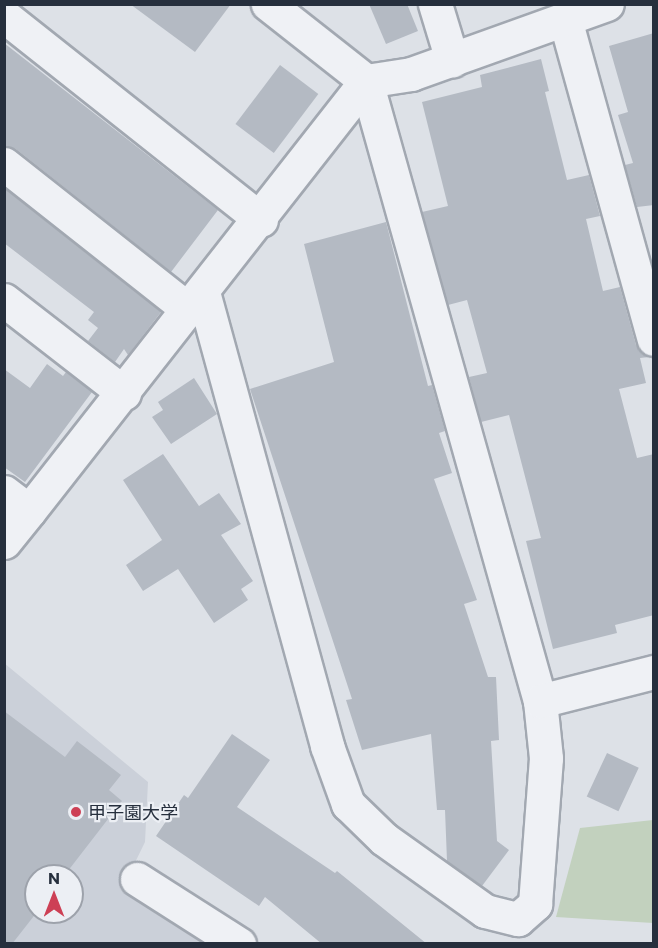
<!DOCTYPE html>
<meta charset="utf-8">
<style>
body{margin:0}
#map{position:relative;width:658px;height:948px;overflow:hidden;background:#dde1e7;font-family:Commissioner,"Noto Sans JP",sans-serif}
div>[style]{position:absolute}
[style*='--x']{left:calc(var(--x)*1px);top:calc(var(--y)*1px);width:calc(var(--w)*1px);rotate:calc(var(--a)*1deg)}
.built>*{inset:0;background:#cbd0d9}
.green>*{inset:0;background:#c2d1be}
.building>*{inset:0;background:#b4bac3;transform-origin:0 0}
.roads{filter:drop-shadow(2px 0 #a2a8b1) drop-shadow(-2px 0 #a2a8b1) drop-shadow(0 2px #a2a8b1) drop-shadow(0 -2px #a2a8b1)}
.minor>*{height:33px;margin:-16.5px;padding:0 16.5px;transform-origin:16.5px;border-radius:16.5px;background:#eff1f5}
.dots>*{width:16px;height:16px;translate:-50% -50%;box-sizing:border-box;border:3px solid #eceff4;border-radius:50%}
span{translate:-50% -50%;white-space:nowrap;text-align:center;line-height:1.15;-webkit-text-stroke:4.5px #eceff4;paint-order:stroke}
.poi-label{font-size:18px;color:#262f3d}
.left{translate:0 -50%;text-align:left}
.frame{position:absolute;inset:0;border:6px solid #262f3d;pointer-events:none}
.north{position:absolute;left:24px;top:864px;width:60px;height:60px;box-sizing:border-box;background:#eceff4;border:2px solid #9da2ab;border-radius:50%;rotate:0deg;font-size:16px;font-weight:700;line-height:24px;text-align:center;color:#262f3d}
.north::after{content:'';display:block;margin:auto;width:21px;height:27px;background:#cd4055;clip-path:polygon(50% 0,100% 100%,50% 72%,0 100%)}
</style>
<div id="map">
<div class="built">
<div style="clip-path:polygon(evenodd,4px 663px,148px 782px,145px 842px,125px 883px,213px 943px,5px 943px,4px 663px,36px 876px,72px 876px,72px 912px,36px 912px,36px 876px)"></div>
</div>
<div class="green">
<div style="clip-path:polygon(653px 820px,653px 923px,556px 917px,580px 828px)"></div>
</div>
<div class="building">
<div style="clip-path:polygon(130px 4px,231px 4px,195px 52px)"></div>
<div style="clip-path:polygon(369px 4px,407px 4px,418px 31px,386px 44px)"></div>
<div style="clip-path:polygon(654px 33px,654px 205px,637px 207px,625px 165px,633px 163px,618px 115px,628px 112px,609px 46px)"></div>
<div style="clip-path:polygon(4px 43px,218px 210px,171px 272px,16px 149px,4px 146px)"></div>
<div style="clip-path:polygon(541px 59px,549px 91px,545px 92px,567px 180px,589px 175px,600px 216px,586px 219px,603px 291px,620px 287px,636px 345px,649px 357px,640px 358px,646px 383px,619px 389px,637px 458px,654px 454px,654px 615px,615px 625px,617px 633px,553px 649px,526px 541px,541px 538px,509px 415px,481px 422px,469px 377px,487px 373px,467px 300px,448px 305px,422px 212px,448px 206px,422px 102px,482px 87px,480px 75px)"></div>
<div style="left:280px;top:65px;width:48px;height:74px;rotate:37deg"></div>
<div style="clip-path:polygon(4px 188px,161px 312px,128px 355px,124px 349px,115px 362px,88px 341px,98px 328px,88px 320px,94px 312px,4px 243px)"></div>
<div style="clip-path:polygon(386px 222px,428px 386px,432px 385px,445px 431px,439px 433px,452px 473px,434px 479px,477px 600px,464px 604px,488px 677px,496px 677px,499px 740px,491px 741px,497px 841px,509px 850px,482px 886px,447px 861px,445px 810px,437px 810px,431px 734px,362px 750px,346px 700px,352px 699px,250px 389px,334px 362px,304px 244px)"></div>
<div style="clip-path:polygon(47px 364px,63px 376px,66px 372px,92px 392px,25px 482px,4px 467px,4px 369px,30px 388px)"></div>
<div style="clip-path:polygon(194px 378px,217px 414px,171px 444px,152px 417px,163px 410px,158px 402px)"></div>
<div style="clip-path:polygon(163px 454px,199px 506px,219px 493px,241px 524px,221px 535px,253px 581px,241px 589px,248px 600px,214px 623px,178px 569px,143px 591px,126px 565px,162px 540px,123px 480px)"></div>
<div style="clip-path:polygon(4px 711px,65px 757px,77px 741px,121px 775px,109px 790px,122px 801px,64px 876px,36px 876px,37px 912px,12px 944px,4px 944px)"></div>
<div style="clip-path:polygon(232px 734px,270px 760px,237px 807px,335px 873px,337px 871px,427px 944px,322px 944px,265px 897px,259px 906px,156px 836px,184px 795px,188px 798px)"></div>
<div style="left:607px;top:753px;width:35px;height:48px;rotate:25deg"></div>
</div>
<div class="roads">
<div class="minor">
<div style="--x:435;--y:4;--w:59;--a:73.1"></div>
<div style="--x:4;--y:16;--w:328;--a:38.4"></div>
<div style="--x:565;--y:19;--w:332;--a:74.5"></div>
<div style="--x:4;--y:164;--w:236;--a:38.3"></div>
<div style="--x:203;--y:292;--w:471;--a:74.7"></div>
<div style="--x:327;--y:746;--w:62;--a:70.1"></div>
<div style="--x:348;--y:804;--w:50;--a:44.2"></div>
<div style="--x:384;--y:839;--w:124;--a:35.5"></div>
<div style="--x:485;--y:911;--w:34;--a:14"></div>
<div style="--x:518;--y:919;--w:23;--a:-41"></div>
<div style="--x:535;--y:904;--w:146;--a:-85.7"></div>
<div style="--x:546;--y:758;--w:57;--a:-96"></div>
<div style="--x:540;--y:701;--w:644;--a:-105.68"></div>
<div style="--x:366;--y:81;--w:125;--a:-141.8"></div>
<div style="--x:4;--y:300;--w:152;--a:37.8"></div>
<div style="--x:4;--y:492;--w:31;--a:37"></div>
<div style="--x:29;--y:511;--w:546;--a:-51.91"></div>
<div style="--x:366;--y:81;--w:46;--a:-8.8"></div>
<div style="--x:411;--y:74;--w:208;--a:-19.7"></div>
<div style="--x:4;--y:542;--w:40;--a:-51"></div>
<div style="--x:540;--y:701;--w:118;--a:-14.3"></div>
<div style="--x:137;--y:879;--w:121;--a:32.5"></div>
</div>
</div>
<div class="dots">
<div style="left:76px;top:812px;background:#cd4055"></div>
</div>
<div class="poi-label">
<span class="left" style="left:88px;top:812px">甲子園大学</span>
</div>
<div class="frame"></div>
<div class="north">N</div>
</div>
